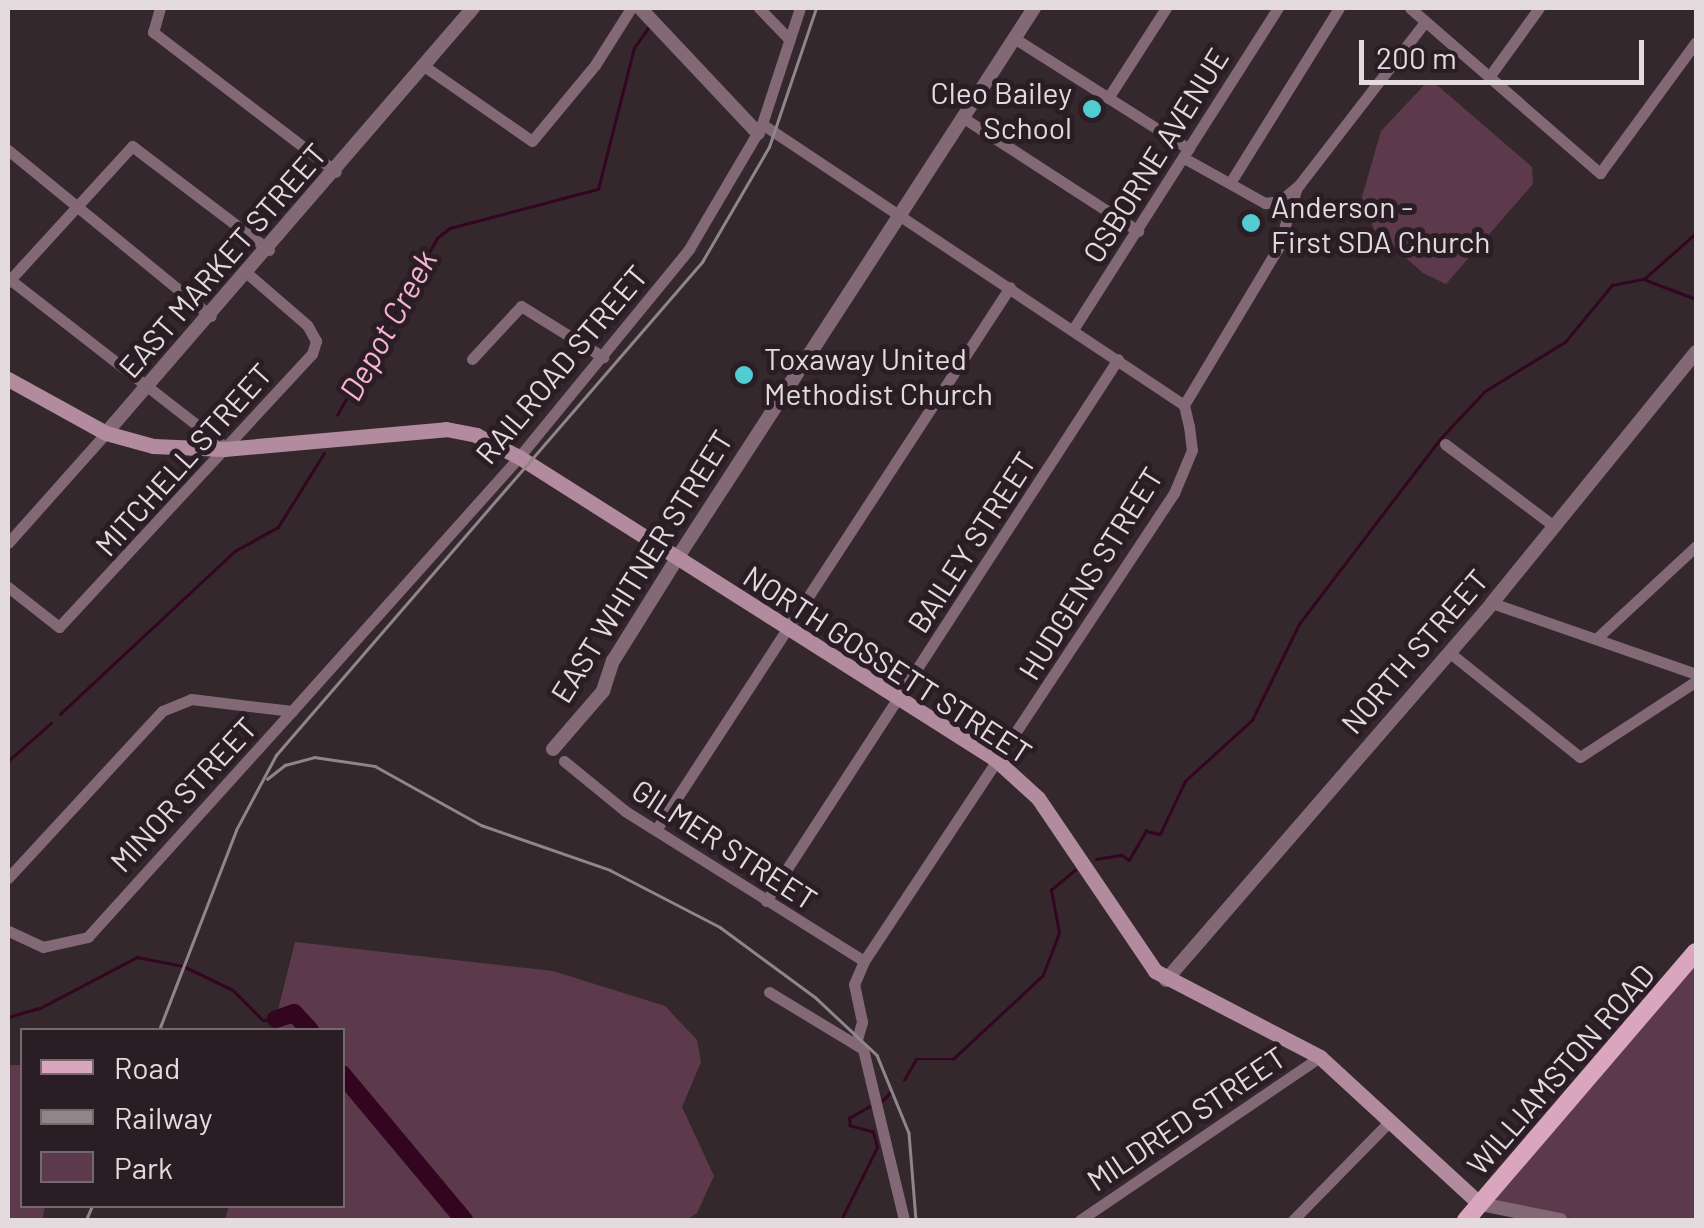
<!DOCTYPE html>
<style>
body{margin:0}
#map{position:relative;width:1704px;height:1228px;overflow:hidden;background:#34282d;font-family:Barlow,sans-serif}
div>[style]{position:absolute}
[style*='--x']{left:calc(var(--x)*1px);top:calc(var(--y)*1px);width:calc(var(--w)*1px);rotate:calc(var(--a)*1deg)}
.green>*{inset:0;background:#5c3a4b}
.stream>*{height:2.5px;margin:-1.25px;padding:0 1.25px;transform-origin:1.25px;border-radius:1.25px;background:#330521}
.river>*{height:18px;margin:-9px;padding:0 9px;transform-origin:9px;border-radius:9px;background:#330521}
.minor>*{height:11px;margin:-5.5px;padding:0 5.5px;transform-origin:5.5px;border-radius:5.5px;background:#826975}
.tertiary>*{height:14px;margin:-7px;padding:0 7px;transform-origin:7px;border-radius:7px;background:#826975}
.secondary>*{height:15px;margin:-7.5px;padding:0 7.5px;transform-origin:7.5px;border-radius:7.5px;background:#b38b9e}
.primary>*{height:18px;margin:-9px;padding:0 9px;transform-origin:9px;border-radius:9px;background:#d9a6be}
.rail>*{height:2.5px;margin:-1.25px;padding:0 1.25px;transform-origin:1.25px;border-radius:1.25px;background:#90868a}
.dots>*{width:28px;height:28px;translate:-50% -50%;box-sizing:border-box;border:5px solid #2a1e24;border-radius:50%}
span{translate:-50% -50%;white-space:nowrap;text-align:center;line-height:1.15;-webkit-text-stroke:10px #2a1e24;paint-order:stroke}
.poi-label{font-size:30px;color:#e3dbde}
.right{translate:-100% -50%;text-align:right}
.left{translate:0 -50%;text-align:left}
.street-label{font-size:30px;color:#e3dbde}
.water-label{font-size:32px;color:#f7b3d4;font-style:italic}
.frame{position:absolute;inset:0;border:10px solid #e3dbde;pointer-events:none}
.legend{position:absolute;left:20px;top:1028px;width:325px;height:180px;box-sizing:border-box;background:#2a1e24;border:2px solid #746a6e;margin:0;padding:12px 18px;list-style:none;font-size:30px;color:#e3dbde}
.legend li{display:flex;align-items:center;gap:20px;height:50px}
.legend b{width:50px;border:2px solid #746a6e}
.scale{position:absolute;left:1359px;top:40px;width:285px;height:45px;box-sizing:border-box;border:5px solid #e3dbde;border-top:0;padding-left:12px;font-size:30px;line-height:35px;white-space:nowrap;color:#e3dbde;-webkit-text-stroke:8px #2a1e24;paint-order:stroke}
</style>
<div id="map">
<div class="green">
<div style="clip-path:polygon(1430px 79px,1532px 167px,1533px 184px,1446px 284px,1423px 273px,1374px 230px,1362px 197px,1381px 131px)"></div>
<div style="clip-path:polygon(295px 942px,553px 971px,665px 1006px,697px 1040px,701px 1062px,682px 1107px,714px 1176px,697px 1213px,686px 1220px,225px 1220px,229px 1206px,342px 1206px,342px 1030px,273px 1030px)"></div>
<div style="clip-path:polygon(1696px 952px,1696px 1220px,1585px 1220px,1480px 1204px)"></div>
<div style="clip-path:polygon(8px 1065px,22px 1065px,22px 1206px,45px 1206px,42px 1220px,8px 1220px)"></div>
</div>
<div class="stream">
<div style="--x:1646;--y:280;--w:53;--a:20.8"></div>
<div style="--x:337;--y:415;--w:203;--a:-60.5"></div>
<div style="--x:437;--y:238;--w:16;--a:-38"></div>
<div style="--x:450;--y:228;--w:153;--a:-14.8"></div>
<div style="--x:598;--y:189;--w:146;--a:-75.7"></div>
<div style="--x:634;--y:48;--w:28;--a:-55"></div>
<div style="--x:60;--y:714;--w:239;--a:-43"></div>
<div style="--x:235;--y:551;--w:49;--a:-29.2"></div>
<div style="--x:278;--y:527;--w:87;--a:-58.1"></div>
<div style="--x:8;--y:761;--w:57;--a:-41.5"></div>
<div style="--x:1096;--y:859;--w:26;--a:-9"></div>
<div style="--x:1122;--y:855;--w:9;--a:36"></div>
<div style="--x:1129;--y:860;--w:34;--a:-60"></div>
<div style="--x:1146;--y:831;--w:14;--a:12"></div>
<div style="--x:1160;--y:834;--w:59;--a:-64.7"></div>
<div style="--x:1185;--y:781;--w:91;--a:-42.3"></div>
<div style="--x:1252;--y:720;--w:107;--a:-63.9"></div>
<div style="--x:1299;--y:624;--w:231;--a:-52.7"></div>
<div style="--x:1439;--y:440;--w:67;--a:-46.8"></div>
<div style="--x:1485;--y:391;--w:94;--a:-31.5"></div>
<div style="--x:1565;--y:342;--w:74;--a:-50.5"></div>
<div style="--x:1612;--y:285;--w:33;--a:-11"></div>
<div style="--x:1644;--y:279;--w:69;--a:-41.5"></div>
<div style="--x:8;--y:1017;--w:33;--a:-16"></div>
<div style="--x:40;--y:1008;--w:110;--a:-27.7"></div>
<div style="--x:137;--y:957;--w:47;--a:11.1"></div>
<div style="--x:183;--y:966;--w:55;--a:25.6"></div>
<div style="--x:233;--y:990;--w:42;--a:45"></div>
<div style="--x:263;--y:1020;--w:13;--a:-4"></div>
<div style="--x:904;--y:1080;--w:24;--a:-60"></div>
<div style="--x:916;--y:1059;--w:37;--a:0"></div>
<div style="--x:953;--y:1059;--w:123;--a:-43"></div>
<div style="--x:1043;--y:975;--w:45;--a:-69.1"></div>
<div style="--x:1059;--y:933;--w:44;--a:-100.5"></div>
<div style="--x:1051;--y:890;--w:31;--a:-40"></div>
<div style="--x:882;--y:1101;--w:13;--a:-45"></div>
<div style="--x:841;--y:1220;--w:81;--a:-63.7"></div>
<div style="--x:877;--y:1147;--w:16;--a:-105"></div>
<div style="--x:873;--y:1132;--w:24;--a:-165"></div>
<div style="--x:850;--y:1126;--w:8;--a:-97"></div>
<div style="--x:849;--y:1118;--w:24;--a:-30"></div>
</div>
<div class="river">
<div style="--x:276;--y:1019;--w:19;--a:-18"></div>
<div style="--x:294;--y:1013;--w:23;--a:47"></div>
<div style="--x:342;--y:1074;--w:190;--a:50.1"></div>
</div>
<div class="minor">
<div style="--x:160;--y:8;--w:25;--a:106"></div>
<div style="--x:153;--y:32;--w:230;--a:37.4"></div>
<div style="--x:759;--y:8;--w:43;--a:45.9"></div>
<div style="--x:1410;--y:8;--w:252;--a:41"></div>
<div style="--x:1600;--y:173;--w:162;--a:-53.8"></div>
<div style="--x:1014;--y:38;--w:207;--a:32.4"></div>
<div style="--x:424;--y:66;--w:131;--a:34.8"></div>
<div style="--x:532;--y:141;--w:99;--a:-50.3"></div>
<div style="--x:595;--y:65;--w:67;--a:-57.7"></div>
<div style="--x:1489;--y:77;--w:85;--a:-54.1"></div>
<div style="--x:1108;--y:98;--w:107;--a:-57.2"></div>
<div style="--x:962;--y:117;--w:210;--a:32.9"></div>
<div style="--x:762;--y:124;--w:507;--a:33.66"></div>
<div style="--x:1184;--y:405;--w:22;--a:77"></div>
<div style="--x:1189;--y:426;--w:24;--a:83"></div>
<div style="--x:1192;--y:450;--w:47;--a:112.7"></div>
<div style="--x:1174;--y:493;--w:561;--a:123.52"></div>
<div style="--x:864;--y:961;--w:25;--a:113"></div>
<div style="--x:854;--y:984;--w:39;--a:78"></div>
<div style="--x:862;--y:1022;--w:19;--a:106"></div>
<div style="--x:8;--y:150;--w:262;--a:39.3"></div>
<div style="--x:1184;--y:158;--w:93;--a:29.1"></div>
<div style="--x:1265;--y:203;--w:15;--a:-8"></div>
<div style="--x:1280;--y:201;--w:25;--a:-40"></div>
<div style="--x:1299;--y:185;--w:206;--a:-52.3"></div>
<div style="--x:1230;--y:183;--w:206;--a:-58.1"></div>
<div style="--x:8;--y:278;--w:279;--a:37.9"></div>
<div style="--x:8;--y:282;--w:184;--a:-47.6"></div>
<div style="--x:132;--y:146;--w:172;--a:37.2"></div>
<div style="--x:1074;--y:328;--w:379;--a:-57.5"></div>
<div style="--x:472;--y:359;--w:72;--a:-47.2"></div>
<div style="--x:521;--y:306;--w:97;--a:31.9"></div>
<div style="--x:1184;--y:405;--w:183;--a:-59.1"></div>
<div style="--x:1278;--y:248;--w:64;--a:-72.7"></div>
<div style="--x:1445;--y:444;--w:136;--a:37"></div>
<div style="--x:8;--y:543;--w:147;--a:-48.3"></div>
<div style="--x:8;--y:587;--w:65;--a:38.1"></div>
<div style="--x:59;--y:627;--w:372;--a:-47.2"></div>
<div style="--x:312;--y:354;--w:14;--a:-73"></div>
<div style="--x:316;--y:341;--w:18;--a:-119"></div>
<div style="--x:307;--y:325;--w:78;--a:-139.2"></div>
<div style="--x:1492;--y:603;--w:216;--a:19.2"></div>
<div style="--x:1596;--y:639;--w:137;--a:-42.9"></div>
<div style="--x:1450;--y:653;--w:166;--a:38.7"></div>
<div style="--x:1580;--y:757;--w:139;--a:-33.2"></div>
<div style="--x:292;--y:711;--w:341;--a:-48.2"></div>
<div style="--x:519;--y:457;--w:269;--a:-50.7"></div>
<div style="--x:689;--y:249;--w:142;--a:-59.5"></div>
<div style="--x:761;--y:127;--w:125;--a:-71.9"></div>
<div style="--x:564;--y:761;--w:79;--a:39.3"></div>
<div style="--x:625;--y:811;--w:282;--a:32.1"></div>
<div style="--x:656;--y:830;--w:648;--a:-56.9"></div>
<div style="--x:8;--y:878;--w:227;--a:-47.3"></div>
<div style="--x:162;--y:711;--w:31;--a:-22"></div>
<div style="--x:191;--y:699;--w:102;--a:6.8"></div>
<div style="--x:292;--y:711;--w:304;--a:132.1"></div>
<div style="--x:88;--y:937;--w:46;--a:167.5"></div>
<div style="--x:43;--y:947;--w:38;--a:-155"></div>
<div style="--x:766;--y:901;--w:646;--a:-57"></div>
<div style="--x:769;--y:992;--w:110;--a:31.2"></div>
<div style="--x:863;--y:1049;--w:176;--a:76.5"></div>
<div style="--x:1080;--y:1220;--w:290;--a:-34.2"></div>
<div style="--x:1293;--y:1220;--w:139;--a:-45.6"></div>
</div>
<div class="tertiary">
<div style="--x:640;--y:8;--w:172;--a:46.7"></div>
<div style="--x:106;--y:433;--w:562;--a:-49.19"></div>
<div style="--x:553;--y:749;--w:77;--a:-49.2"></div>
<div style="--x:603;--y:691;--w:32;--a:-72"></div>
<div style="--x:613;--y:661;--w:119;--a:-58"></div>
<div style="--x:676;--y:560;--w:658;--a:-57.03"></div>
<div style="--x:1166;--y:980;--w:498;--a:-49.1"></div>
<div style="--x:1492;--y:603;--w:323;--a:-50.9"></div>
<div style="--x:1480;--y:1204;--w:82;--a:11.3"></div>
</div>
<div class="secondary">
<div style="--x:8;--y:379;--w:112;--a:28.9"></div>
<div style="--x:106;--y:433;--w:49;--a:15.5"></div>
<div style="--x:153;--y:446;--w:71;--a:2.4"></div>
<div style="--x:224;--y:449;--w:223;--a:-5.1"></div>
<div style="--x:446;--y:429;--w:31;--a:11"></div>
<div style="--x:476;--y:435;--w:48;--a:27.1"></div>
<div style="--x:519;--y:457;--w:564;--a:32.39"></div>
<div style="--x:995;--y:759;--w:58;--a:42.2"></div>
<div style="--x:1038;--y:798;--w:209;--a:55.9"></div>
<div style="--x:1155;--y:971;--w:186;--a:27.5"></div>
<div style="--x:1320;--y:1057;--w:217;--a:42.6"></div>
</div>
<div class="primary">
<div style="--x:1466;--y:1220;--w:353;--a:-49.4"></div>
</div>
<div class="rail">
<div style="--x:267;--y:779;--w:23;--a:-38"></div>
<div style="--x:285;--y:765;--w:30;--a:-15"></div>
<div style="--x:314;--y:757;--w:62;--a:8.4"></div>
<div style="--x:375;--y:766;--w:121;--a:29.1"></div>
<div style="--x:481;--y:825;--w:137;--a:19.2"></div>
<div style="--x:610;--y:870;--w:124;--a:27.4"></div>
<div style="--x:720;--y:927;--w:118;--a:36.4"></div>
<div style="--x:815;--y:997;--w:85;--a:43.1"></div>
<div style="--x:877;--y:1055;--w:84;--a:67.7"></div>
<div style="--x:909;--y:1133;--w:87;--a:85.4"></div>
<div style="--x:159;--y:1030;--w:214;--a:-68.9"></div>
<div style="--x:236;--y:830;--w:85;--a:-61.9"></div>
<div style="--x:276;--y:755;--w:652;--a:-49.17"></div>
<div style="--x:702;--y:262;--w:133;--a:-59.8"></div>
<div style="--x:769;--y:147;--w:147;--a:-71.3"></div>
<div style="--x:86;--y:1220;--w:15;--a:-67"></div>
</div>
<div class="dots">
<div style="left:1092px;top:109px;background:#51ccd1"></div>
<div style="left:1251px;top:223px;background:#51ccd1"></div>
<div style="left:744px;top:375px;background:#51ccd1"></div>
</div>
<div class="poi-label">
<span class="right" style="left:1072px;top:109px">Cleo Bailey<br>School</span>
<span class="left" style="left:1271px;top:223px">Anderson -<br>First SDA Church</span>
<span class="left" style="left:764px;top:375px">Toxaway United<br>Methodist Church</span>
</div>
<div class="street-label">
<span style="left:1155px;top:155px;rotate:-58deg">OSBORNE AVENUE</span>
<span style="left:222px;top:260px;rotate:-49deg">EAST MARKET STREET</span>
<span style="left:561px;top:364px;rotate:-50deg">RAILROAD STREET</span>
<span style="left:183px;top:459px;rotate:-48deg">MITCHELL STREET</span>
<span style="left:971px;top:542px;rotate:-57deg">BAILEY STREET</span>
<span style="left:641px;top:566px;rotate:-58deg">EAST WHITNER STREET</span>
<span style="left:1090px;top:573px;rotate:-58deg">HUDGENS STREET</span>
<span style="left:1414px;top:651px;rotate:-49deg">NORTH STREET</span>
<span style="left:888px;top:664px;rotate:33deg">NORTH GOSSETT STREET</span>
<span style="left:183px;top:794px;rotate:-47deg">MINOR STREET</span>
<span style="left:725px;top:844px;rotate:33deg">GILMER STREET</span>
<span style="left:1560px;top:1069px;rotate:-49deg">WILLIAMSTON ROAD</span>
<span style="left:1186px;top:1118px;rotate:-34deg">MILDRED STREET</span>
</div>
<div class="water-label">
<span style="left:387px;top:325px;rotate:-61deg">Depot Creek</span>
</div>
<div class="frame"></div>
<ul class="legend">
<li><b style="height:12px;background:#d9a6be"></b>Road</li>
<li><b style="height:12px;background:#90868a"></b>Railway</li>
<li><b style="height:28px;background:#5c3a4b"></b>Park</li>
</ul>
<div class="scale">200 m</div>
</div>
